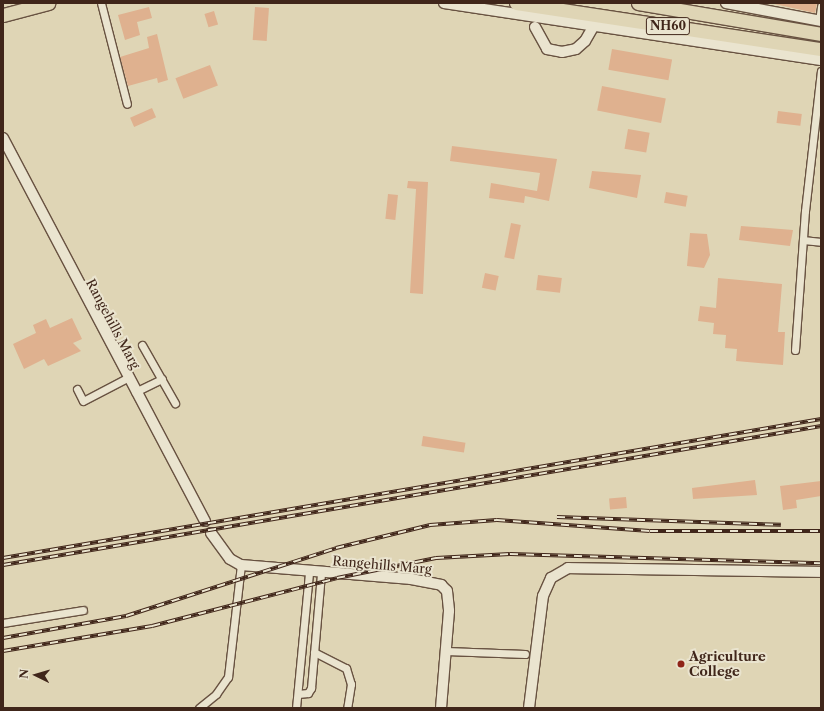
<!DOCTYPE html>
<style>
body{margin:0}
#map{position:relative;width:824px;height:711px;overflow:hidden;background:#dfd5b5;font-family:"Libre Caslon Text",serif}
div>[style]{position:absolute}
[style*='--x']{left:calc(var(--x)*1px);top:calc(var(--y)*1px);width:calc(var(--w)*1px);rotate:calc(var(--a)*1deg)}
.building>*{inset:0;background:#dfb18f;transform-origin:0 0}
.roads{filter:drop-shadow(1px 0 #685241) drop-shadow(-1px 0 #685241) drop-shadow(0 1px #685241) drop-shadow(0 -1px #685241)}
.street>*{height:7px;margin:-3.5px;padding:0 3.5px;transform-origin:3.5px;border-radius:3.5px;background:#eae4cf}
.secondary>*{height:10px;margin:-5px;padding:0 5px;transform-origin:5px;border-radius:5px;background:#eae4cf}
.highway>*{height:13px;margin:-6.5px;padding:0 6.5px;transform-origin:6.5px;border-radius:6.5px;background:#dfd5b5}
.rail>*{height:4px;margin-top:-2px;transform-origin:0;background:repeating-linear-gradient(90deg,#eae4cf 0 8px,#40261a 0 16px);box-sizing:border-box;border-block:1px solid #40261a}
.dots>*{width:11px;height:11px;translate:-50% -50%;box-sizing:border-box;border:2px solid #eae4cf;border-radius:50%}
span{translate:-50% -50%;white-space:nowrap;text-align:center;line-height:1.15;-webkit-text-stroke:4px #eae4cf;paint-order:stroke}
.shield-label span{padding:1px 3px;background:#eae4cf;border:1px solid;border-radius:3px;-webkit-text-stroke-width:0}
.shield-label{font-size:12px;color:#40261a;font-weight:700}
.street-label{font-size:13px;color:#40261a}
.poi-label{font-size:13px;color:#40261a;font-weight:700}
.left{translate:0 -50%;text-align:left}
.frame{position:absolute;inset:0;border:4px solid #40261a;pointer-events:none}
.north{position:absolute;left:16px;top:655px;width:40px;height:40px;-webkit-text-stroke:3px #eae4cf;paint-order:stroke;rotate:275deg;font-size:11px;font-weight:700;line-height:16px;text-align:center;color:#40261a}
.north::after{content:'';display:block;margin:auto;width:14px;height:18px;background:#40261a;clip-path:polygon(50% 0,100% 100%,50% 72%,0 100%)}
</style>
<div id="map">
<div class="building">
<div style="clip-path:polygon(770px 3px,817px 3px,815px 13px)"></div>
<div style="clip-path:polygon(149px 7px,152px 18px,137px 22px,140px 35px,125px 40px,118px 15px)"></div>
<div style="left:255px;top:7px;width:14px;height:33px;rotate:4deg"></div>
<div style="left:214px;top:11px;width:14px;height:10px;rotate:73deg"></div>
<div style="clip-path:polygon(157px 34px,168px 80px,158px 83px,157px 78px,128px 86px,120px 57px,149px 48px,147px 37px)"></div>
<div style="left:612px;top:49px;width:61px;height:21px;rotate:10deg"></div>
<div style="left:210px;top:65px;width:22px;height:37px;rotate:69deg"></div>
<div style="left:602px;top:86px;width:65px;height:25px;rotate:11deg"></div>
<div style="left:152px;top:108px;width:10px;height:24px;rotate:66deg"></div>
<div style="left:778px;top:111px;width:24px;height:12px;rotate:7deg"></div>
<div style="left:628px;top:129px;width:22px;height:20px;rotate:10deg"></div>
<div style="clip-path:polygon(452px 146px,557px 159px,549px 201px,525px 196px,524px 203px,489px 198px,491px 183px,537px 191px,540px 173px,450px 161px)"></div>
<div style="clip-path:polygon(592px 171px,641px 175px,637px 198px,589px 188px)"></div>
<div style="clip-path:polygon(408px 181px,428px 182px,423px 294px,410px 293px,416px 189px,407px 188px)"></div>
<div style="left:666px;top:192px;width:22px;height:11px;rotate:10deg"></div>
<div style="left:388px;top:194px;width:10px;height:25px;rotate:6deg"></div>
<div style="left:511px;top:223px;width:10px;height:35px;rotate:11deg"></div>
<div style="clip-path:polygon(741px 226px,793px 230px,790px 246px,739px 240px)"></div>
<div style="clip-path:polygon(690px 233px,707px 234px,710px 255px,704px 268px,687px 266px)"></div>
<div style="left:485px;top:273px;width:14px;height:15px;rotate:12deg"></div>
<div style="left:538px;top:275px;width:24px;height:15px;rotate:7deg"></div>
<div style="clip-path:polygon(718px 278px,782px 284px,778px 332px,785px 332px,783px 365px,736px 361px,737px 349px,725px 348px,726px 335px,713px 334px,714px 323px,698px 321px,700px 306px,716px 308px)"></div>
<div style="clip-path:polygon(72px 318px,82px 339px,73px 343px,81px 351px,48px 366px,44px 359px,24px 369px,13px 344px,36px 333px,33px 325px,46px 319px,50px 328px)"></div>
<div style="left:423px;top:436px;width:43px;height:10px;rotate:9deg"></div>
<div style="clip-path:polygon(755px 480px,757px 495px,693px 499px,692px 488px)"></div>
<div style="clip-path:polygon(821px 481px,821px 496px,796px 500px,797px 508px,783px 510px,780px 486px)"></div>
<div style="left:626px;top:497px;width:11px;height:17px;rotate:85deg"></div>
</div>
<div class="roads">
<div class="street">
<div style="--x:101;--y:3;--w:104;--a:75.6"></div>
<div style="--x:819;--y:21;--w:15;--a:-82"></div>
<div style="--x:803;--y:240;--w:18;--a:6"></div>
<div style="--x:142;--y:345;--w:67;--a:60.4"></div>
<div style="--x:795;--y:350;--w:139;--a:-85.9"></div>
<div style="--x:805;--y:211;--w:141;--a:-83.5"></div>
<div style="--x:77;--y:389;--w:13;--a:63"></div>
<div style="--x:83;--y:401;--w:50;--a:-27.6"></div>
<div style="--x:135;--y:392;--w:30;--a:-26"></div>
<div style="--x:3;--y:623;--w:81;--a:-9.2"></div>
<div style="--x:446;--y:651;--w:79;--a:2.2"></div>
<div style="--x:314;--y:652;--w:36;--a:27"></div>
<div style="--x:346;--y:668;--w:17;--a:73"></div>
<div style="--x:351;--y:684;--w:24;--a:99"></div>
<div style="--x:298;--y:694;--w:10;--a:-6"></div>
<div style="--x:308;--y:693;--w:6;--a:-59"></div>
<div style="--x:311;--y:688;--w:115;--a:-85"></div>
<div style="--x:199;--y:708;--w:22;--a:-39"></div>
<div style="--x:216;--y:694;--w:21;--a:-55"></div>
<div style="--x:228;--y:677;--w:113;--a:-83.4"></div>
<div style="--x:296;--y:708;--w:137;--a:-84.5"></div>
</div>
<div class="secondary">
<div style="--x:444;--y:3;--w:381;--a:8.6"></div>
<div style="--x:726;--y:3;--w:97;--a:10.7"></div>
<div style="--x:535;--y:27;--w:25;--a:61"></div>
<div style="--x:547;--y:49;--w:15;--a:11"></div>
<div style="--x:562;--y:52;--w:14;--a:-12"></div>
<div style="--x:576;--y:49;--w:12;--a:-42"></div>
<div style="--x:585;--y:41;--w:24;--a:-60"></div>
<div style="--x:3;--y:138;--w:433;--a:62.2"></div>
<div style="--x:211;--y:533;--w:32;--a:54"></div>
<div style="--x:230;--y:559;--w:13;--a:29"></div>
<div style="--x:241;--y:565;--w:171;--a:4.7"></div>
<div style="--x:411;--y:579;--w:31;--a:11"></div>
<div style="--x:441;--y:585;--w:8;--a:45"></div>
<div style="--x:447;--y:591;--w:20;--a:84"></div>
<div style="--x:449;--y:611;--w:97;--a:94.7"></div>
<div style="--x:529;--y:708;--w:113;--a:-82.9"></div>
<div style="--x:543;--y:596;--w:20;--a:-66"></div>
<div style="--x:551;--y:578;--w:20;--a:-30"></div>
<div style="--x:568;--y:568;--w:253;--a:0.9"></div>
</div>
<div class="highway">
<div style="--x:516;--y:3;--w:308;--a:8.6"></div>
<div style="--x:638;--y:3;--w:186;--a:9.6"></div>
<div style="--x:3;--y:15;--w:47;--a:-14.9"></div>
</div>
</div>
<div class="rail">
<div style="--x:557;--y:517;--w:224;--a:2"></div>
<div style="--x:3;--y:558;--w:830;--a:-9.64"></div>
<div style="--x:3;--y:565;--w:830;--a:-9.64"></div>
<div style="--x:3;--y:638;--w:125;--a:-10.1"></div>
<div style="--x:126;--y:616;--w:221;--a:-17.9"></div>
<div style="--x:336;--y:548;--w:97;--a:-13.7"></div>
<div style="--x:430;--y:525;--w:67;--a:-4.3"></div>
<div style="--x:497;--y:520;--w:153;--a:4.1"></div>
<div style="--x:650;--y:531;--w:171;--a:0"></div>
<div style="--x:3;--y:651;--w:151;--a:-9.5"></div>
<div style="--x:152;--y:626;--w:191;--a:-14.5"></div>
<div style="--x:337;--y:578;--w:101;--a:-11.4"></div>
<div style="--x:436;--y:558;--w:74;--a:-3.1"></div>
<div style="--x:510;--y:554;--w:311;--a:1.7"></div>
</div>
<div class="dots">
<div style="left:681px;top:664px;background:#8f2418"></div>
</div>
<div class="shield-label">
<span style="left:668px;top:26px">NH60</span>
</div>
<div class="street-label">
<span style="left:113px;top:324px;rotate:62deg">Rangehills Marg</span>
<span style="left:382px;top:565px;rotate:5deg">Rangehills Marg</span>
</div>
<div class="poi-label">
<span class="left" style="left:689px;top:664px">Agriculture<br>College</span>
</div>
<div class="frame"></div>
<div class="north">N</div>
</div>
